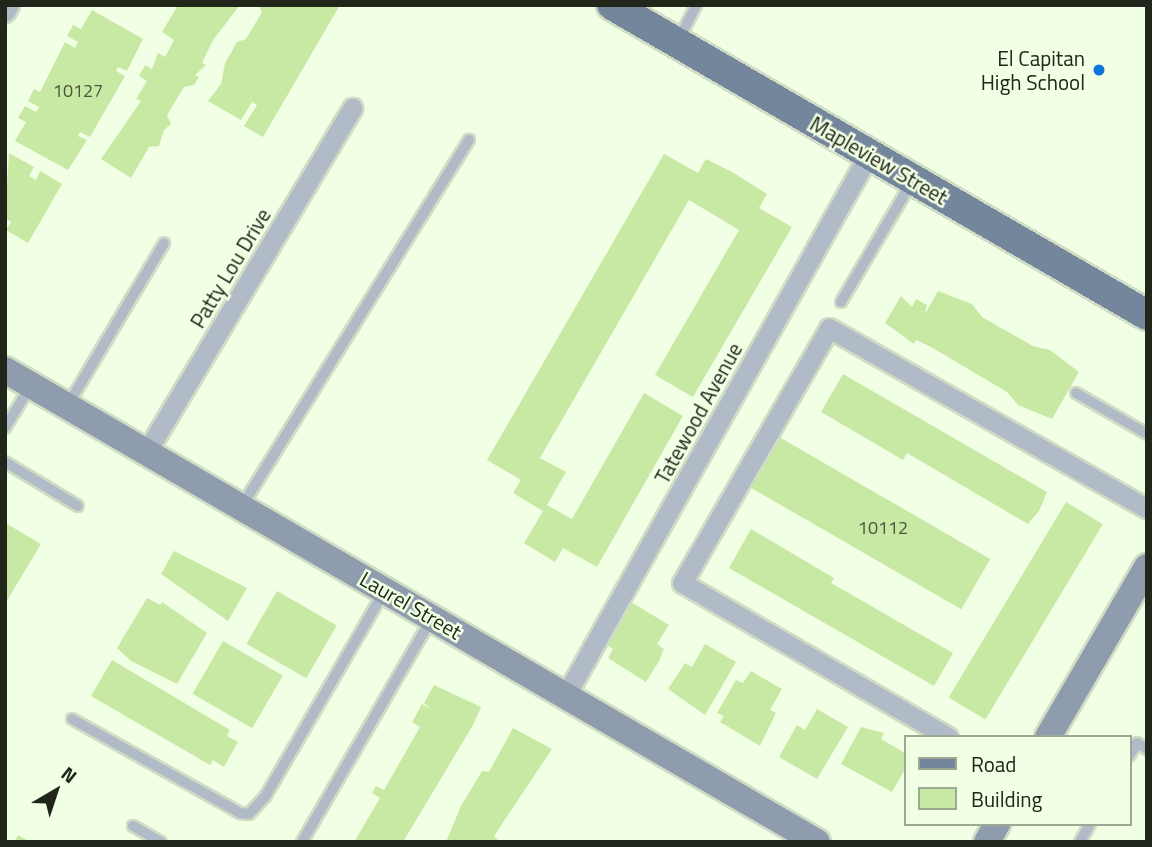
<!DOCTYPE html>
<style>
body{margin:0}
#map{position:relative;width:1152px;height:847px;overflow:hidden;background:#f1ffe4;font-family:"Titillium Web",sans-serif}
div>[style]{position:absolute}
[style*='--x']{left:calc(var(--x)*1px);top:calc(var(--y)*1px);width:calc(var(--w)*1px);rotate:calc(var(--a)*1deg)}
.building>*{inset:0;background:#c8e9a4;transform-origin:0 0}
.roads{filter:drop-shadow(2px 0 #d0dcc4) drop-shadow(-2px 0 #d0dcc4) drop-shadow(0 2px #d0dcc4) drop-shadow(0 -2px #d0dcc4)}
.lane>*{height:10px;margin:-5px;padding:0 5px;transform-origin:5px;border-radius:5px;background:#b1bbc7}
.street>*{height:19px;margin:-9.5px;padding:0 9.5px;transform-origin:9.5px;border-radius:9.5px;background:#b1bbc7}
.secondary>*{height:26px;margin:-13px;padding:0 13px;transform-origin:13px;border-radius:13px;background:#8e9cae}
.primary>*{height:30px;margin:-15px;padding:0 15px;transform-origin:15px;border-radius:15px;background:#74869c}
.dots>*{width:19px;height:19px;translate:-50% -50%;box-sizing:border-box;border:4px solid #f1ffe4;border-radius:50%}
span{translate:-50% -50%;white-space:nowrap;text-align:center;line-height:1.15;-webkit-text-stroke:5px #f1ffe4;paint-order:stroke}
.number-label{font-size:18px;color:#4a573c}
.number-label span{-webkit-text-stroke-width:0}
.poi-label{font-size:21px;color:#20261a}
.right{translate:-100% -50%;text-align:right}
.street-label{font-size:21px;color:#20261a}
.frame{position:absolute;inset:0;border:7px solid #20261a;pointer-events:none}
.legend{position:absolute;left:904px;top:735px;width:228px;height:91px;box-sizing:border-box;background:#f1ffe4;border:2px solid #9da893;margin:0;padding:9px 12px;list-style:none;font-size:21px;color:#20261a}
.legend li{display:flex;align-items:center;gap:14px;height:35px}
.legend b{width:35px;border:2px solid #9da893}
.north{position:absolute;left:21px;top:756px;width:70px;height:70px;-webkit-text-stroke:5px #f1ffe4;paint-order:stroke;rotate:39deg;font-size:19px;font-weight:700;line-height:28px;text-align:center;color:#20261a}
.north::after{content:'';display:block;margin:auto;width:24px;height:32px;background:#20261a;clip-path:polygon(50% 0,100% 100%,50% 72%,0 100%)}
</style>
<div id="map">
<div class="building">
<div style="clip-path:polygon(178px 5px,240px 5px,213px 40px,202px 63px,206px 65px,195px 75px,199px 77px,194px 85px,184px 87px,167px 115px,171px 124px,164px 130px,159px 146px,149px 147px,131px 178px,101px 159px,141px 101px,136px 99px,147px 81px,139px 76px,145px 65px,152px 69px,158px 53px,165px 57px,174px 40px,162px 32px)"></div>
<div style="clip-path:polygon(258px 5px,340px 5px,263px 137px,244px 126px,257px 105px,252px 102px,241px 120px,208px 101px,221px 84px,225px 63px,237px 42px,246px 39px,262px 12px)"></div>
<div style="clip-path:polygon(92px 10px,143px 39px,127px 71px,118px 67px,116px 71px,125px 76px,90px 137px,80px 132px,78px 136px,87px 140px,68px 170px,15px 141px,26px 122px,18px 118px,25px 106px,36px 112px,39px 107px,28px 101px,34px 89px,40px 92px,65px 42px,75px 48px,78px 42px,67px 36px,73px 25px,81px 29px)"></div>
<div style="clip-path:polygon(9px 153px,34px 167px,29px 176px,36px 180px,40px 171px,62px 184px,28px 243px,6px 230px,11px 222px,5px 218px)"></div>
<div style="clip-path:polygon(664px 154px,698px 173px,706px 159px,732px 172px,767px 194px,759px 208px,792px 227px,693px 397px,655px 375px,739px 230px,689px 200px,540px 458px,566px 472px,547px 505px,572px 519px,644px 393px,683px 416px,597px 567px,563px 548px,555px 562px,524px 543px,543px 511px,513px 493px,521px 480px,487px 460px)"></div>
<div style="clip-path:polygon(938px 291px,972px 304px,982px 317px,1033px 346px,1050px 350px,1079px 372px,1052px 419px,1018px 405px,1007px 392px,931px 347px,916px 340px,914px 344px,885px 323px,901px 296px,912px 307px,916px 299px,927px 305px,925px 314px)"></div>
<div style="clip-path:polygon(843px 374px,1047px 492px,1039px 511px,1028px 524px,907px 453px,903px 460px,821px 412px)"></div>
<div style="left:779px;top:437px;width:244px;height:58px;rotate:30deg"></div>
<div style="left:1066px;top:502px;width:43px;height:228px;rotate:31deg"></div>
<div style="clip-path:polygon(7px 524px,41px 544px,5px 604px,5px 526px)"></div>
<div style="clip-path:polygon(751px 529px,834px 578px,831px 583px,953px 653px,934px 686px,729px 568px)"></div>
<div style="clip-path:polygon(174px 551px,247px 588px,228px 621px,161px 574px)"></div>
<div style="left:277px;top:591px;width:69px;height:61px;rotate:30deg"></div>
<div style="clip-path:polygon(147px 598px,160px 605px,162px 602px,207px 633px,177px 684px,131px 661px,117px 648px)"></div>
<div style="clip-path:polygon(631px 602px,669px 625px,657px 644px,664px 649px,659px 661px,646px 682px,608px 658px,613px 649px,605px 644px)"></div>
<div style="left:223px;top:641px;width:69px;height:61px;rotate:30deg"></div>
<div style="clip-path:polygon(705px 644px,736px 662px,705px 715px,668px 689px,685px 663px,692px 667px)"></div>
<div style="clip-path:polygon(112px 660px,230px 730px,227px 736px,238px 742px,224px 767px,213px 760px,210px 765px,91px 696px)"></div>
<div style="clip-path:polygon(751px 671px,782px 689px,770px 710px,776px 713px,760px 746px,720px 722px,724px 716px,717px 713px,736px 680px,743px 683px)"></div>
<div style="clip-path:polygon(434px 685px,481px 707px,473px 725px,403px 842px,354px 842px,380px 798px,372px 793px,376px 786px,384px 790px,420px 727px,412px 722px,422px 704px,431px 709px,424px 703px)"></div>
<div style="clip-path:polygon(817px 709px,848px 727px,817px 779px,779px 757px,797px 725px,805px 730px)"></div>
<div style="clip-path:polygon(861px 727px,884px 733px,881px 739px,905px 753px,905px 769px,892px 792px,841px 764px)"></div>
<div style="clip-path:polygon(513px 728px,552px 749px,494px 836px,500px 842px,446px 842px,461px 806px,482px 771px,489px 772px)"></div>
<div style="clip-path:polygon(18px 835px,30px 842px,14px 842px)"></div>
</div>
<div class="roads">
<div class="lane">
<div style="--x:679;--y:39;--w:38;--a:-63"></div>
<div style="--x:841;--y:302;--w:138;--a:-59.5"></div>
<div style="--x:1076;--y:393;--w:82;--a:30"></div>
<div style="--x:68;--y:405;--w:188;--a:-59.3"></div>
<div style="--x:5;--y:428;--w:50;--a:-58.8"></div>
<div style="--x:5;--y:462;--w:85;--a:31.1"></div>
<div style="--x:242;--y:506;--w:431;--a:-58.2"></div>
<div style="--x:72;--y:719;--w:193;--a:29.2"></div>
<div style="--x:240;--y:813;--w:9;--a:6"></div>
<div style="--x:249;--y:814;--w:23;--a:-47"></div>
<div style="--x:265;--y:797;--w:239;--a:-59.9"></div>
<div style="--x:1129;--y:756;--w:15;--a:-58"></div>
<div style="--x:1137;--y:743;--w:12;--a:31"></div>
<div style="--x:133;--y:826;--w:32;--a:30"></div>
<div style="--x:302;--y:842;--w:259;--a:-59.9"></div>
<div style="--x:1080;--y:842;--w:21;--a:-61"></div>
</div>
<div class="street">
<div style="--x:5;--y:12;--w:8;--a:-60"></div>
<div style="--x:147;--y:451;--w:400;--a:-59.1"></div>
<div style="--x:566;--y:695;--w:620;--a:-60.75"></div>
<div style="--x:948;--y:737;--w:307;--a:-149.9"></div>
<div style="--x:682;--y:583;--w:294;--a:-60"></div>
<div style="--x:829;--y:328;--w:366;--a:29.6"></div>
</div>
<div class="secondary">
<div style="--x:5;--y:370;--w:939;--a:30.17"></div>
<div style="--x:1048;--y:737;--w:197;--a:-59.8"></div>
<div style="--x:987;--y:842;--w:21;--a:-61"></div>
</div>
<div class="primary">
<div style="--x:612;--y:5;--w:618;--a:30.09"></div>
</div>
</div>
<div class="dots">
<div style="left:1099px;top:70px;background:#0f74dc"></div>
</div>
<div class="number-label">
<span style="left:78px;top:91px">10127</span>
<span style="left:883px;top:528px">10112</span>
</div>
<div class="poi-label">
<span class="right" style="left:1085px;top:70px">El Capitan<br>High School</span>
</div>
<div class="street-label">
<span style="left:879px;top:160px;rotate:30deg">Mapleview Street</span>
<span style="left:230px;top:268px;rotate:-59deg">Patty Lou Drive</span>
<span style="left:698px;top:413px;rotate:-61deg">Tatewood Avenue</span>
<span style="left:411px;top:605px;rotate:30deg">Laurel Street</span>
</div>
<div class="frame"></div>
<ul class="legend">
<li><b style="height:9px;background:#74869c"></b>Road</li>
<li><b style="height:19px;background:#c8e9a4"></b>Building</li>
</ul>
<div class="north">N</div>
</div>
